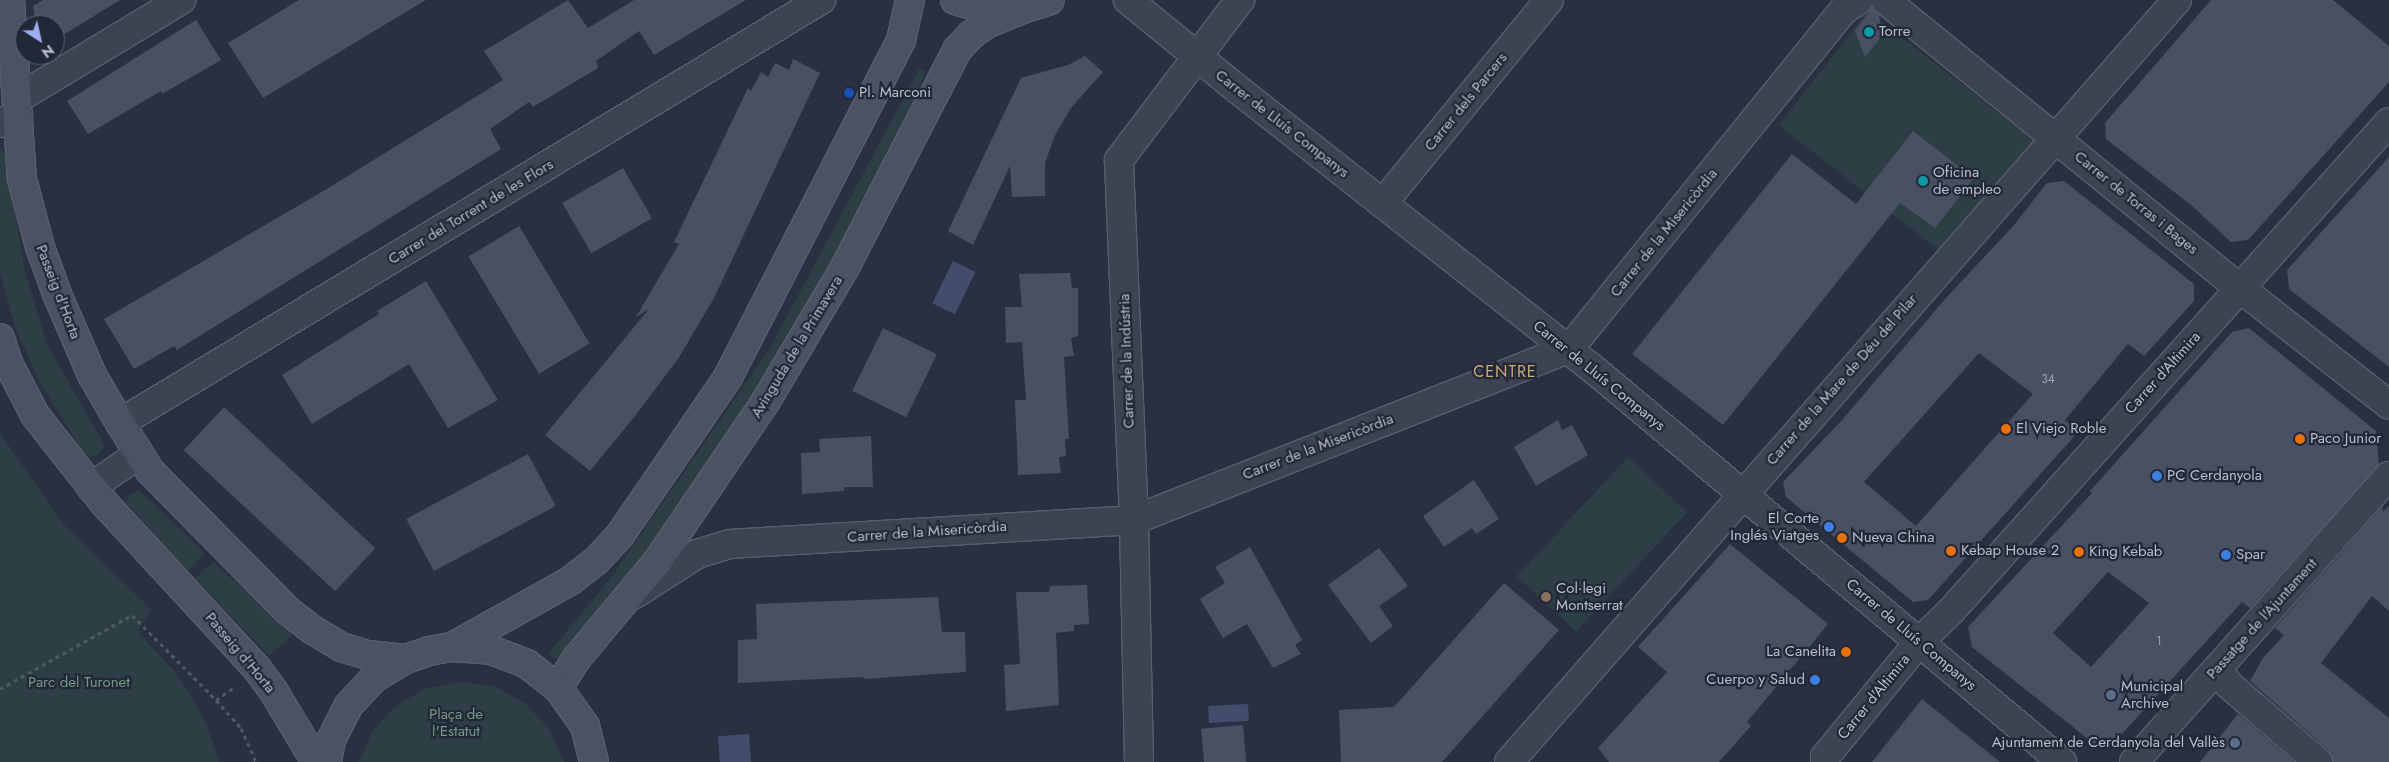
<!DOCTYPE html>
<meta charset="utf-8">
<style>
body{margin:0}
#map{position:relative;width:2389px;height:762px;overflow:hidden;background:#2a3042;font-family:Jost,sans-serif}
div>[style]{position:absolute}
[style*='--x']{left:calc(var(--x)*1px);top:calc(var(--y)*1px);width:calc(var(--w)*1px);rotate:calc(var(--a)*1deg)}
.green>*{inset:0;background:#2d3e44;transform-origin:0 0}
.water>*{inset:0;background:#434d6b;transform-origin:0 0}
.building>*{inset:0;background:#495063;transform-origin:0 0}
.path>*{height:3px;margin-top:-1.5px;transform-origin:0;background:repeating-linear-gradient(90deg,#4c5b62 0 4px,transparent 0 8px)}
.roads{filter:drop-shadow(1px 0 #595e6c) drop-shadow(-1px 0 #595e6c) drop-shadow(0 1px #595e6c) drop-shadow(0 -1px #595e6c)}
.street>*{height:28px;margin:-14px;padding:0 14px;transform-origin:14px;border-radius:14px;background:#3e4352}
.secondary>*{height:28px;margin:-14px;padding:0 14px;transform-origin:14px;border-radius:14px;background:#4c5164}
.dots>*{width:14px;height:14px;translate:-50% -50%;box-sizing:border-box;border:2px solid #222837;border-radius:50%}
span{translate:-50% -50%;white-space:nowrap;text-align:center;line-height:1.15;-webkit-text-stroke:4.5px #222837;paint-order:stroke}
.number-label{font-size:12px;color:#9ea3b2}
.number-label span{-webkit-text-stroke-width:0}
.poi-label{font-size:15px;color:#bbbfcc}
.left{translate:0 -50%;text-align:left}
.right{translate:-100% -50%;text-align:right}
.street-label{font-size:15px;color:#bbbfcc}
.park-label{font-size:15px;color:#749a83}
.neighbourhood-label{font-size:16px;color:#ceaa73;letter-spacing:1px}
.north{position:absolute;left:15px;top:15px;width:50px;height:50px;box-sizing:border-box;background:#222837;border:1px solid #5f6473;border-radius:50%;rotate:145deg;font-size:14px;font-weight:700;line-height:20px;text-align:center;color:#bbbfcc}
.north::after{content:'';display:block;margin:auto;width:18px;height:22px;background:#9baef0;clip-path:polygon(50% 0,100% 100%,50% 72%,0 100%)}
</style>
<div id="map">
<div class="green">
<div style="left:1868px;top:11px;width:212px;height:145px;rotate:38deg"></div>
<div style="clip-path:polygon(919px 69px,926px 70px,898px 137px,848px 232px,750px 406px,649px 550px,560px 660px,548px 654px,610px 579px,770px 348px)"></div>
<div style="clip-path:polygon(0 148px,6px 153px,24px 268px,47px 344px,101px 439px,104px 447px,99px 454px,92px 457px,85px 455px,39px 381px,15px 327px,0 273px)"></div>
<div style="clip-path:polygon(0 433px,64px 525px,152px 610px,137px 631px,175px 672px,190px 694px,207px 725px,219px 762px,0 762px)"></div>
<div style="left:1628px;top:457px;width:81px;height:163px;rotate:43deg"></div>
<div style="clip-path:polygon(139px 490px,205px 553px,187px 572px,126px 502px,129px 495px)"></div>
<div style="clip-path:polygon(213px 562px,295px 633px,269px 656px,195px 578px)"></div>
<div style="clip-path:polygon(458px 682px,493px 686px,524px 702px,548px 727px,564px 762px,359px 762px,371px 733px,394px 707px,424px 689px)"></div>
</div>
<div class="water">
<div style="left:953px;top:261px;width:25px;height:47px;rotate:26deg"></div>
<div style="left:1248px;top:704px;width:17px;height:40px;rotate:87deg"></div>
<div style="left:749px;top:734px;width:28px;height:31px;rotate:86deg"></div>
</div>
<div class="building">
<div style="clip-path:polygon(43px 0,120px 0,55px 40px,55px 25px,36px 25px,33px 6px)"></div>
<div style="clip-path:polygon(299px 0,426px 0,263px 98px,228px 43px)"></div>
<div style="clip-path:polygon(568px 0,588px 28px,634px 0,746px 0,654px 55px,639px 31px,596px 61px,598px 68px,533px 107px,529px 102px,490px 129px,501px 149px,177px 350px,174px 346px,134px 369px,104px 319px,325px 190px,503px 80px,484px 51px)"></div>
<div style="clip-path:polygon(2211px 0,2333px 0,2389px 46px,2389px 82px,2248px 240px,2231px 242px,2191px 205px,2106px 139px,2105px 123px)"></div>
<div style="clip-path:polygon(1872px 8px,1879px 15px,1882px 36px,1865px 57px,1855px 31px)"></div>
<div style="clip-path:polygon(196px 20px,221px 60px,162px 94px,161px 91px,88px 134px,67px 101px)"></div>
<div style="clip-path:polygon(1085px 56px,1103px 72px,1071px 108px,1055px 135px,1045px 163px,1045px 196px,1012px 197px,1010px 166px,973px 245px,948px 231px,1021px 78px,1068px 65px)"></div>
<div style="clip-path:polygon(793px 59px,820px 73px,714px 298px,678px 359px,635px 416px,590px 471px,545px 435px,649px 309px,636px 317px,679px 244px,674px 242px,748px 88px,751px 91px,761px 72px,768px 77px,775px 63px,789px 70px)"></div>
<div style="clip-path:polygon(1913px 131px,1974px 178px,1935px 228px,1900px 203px,1723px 425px,1632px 354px,1792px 154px,1856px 204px)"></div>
<div style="clip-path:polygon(2389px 157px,2389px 367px,2289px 289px,2287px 270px)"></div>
<div style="left:623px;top:168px;width:58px;height:70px;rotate:60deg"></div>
<div style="clip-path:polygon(evenodd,2064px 181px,2194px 284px,2194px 301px,2144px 356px,2128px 344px,2065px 420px,2079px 431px,1928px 600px,1913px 602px,1786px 497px,1783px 482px,1842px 420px,1946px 298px,2014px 225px,2047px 183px,2064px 181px,1979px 353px,2033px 394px,1916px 526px,1864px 482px,1979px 353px)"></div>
<div style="left:519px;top:226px;width:137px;height:59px;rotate:59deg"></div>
<div style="clip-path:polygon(1070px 273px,1072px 288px,1078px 288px,1078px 336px,1071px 338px,1074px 356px,1064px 357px,1069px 439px,1065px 439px,1066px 456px,1059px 457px,1061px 473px,1018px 475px,1015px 400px,1026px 400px,1022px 342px,1006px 343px,1005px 307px,1022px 307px,1019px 274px)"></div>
<div style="clip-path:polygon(426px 281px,498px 400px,448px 428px,409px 364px,312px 424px,282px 375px,379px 314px,377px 311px)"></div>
<div style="left:883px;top:328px;width:60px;height:70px;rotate:26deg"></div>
<div style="clip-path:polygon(evenodd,2249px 328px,2376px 431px,2379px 465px,2250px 608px,2242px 602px,2112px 745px,2098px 747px,1972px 647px,1968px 627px,2092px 493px,2090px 491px,2232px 332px,2249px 328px,2108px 572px,2149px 603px,2091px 667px,2053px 633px,2108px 572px)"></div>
<div style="left:224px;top:407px;width:207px;height:59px;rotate:43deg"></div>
<div style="clip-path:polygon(1558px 420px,1562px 430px,1572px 425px,1588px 455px,1536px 486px,1514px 447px)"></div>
<div style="clip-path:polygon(871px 436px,873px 487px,845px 487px,844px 491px,802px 494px,801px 453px,820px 452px,819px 439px)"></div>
<div style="left:528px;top:454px;width:59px;height:138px;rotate:62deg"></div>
<div style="clip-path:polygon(1474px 480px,1499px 519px,1476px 534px,1472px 528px,1444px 547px,1423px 516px)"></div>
<div style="clip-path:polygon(2383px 506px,2383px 512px,2389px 506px,2389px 611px,2372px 596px,2321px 663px,2389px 718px,2389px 762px,2333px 762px,2328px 750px,2250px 681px,2263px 658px,2284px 635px,2275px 628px)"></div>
<div style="clip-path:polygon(1730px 544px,1828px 624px,1747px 722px,1751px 726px,1719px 762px,1609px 762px,1598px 748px,1667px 672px,1638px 647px)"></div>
<div style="clip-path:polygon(1250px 547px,1302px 640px,1295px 645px,1301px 654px,1273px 668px,1247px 624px,1223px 638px,1200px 599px,1225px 583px,1215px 567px)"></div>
<div style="clip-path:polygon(1379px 548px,1408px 586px,1379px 606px,1393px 626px,1371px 643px,1328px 585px)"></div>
<div style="clip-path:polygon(1504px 583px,1559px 630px,1442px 762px,1341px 762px,1339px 710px,1394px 707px)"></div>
<div style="clip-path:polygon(1087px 585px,1089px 624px,1074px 625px,1074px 631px,1056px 633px,1059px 705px,1006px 711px,1004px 665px,1020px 664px,1016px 592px,1049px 592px,1050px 586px)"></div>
<div style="clip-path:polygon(938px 597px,942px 632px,965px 632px,966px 672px,864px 679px,864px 677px,738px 683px,738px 640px,757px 639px,756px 604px)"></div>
<div style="clip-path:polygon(1922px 699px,2000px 762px,1872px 762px)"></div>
<div style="clip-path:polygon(2238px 714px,2294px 762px,2200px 762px)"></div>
<div style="left:1243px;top:725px;width:37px;height:42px;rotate:85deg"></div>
</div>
<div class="path">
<div style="--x:0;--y:689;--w:151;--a:-29.3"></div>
<div style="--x:132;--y:615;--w:120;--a:45.3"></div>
<div style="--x:216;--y:700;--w:21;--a:-35"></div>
<div style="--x:216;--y:700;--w:38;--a:48"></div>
<div style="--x:241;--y:728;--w:37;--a:66"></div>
</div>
<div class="roads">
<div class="street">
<div style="--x:1128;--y:0;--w:139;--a:39.2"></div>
<div style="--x:1236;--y:88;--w:453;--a:38.2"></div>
<div style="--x:1592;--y:368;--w:613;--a:39.97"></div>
<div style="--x:1885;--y:0;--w:457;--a:39.1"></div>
<div style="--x:2240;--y:288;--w:189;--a:38.1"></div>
<div style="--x:17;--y:99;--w:192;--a:-31.1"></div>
<div style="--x:0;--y:123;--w:20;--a:-24"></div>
<div style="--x:1383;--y:203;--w:262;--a:-50.7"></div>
<div style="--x:120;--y:423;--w:819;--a:-31.11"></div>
<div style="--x:91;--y:487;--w:58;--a:-34.5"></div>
<div style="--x:635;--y:594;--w:74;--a:-32.8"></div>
<div style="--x:697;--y:554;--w:34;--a:-17"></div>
<div style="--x:730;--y:544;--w:405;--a:-3.4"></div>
<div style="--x:1134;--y:520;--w:467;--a:-21.5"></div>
<div style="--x:1569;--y:349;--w:437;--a:-51"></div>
<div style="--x:1844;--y:10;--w:18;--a:-34"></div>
<div style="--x:2217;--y:670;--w:19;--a:51"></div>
<div style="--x:2229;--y:685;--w:118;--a:40.9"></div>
<div style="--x:1139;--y:762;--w:242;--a:-91.2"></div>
<div style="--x:1134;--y:520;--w:360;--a:-92.4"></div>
<div style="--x:1119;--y:160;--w:201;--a:-52.9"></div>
<div style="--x:1509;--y:762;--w:1013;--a:-48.76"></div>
<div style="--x:1825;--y:762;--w:5;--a:-90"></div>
<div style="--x:1825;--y:757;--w:149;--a:-50.7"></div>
<div style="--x:1919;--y:642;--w:45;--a:-44.1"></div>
<div style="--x:1951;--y:611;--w:656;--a:-48.15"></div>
<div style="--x:2134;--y:762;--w:383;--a:-48.3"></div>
</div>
<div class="secondary">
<div style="--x:10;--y:0;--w:179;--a:86.2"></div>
<div style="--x:22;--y:179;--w:70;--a:75.2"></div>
<div style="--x:40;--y:247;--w:50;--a:70.1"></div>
<div style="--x:57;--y:294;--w:88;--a:66.6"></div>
<div style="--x:92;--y:375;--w:56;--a:59.7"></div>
<div style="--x:120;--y:423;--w:57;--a:58"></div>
<div style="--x:150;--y:471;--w:195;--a:45.4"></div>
<div style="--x:287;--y:610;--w:33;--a:38"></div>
<div style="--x:313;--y:630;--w:33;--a:31"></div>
<div style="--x:341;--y:647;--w:28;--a:17"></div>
<div style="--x:368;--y:655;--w:38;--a:6"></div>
<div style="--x:955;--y:0;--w:34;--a:17"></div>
<div style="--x:988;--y:10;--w:35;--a:-2"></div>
<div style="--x:1023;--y:9;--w:28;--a:-18"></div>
<div style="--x:0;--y:338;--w:28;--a:72"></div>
<div style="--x:9;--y:365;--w:56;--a:62.5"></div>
<div style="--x:35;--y:415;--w:113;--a:51.8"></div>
<div style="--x:105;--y:504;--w:226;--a:47.3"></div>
<div style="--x:258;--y:670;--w:27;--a:54"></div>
<div style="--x:274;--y:692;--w:82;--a:59"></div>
<div style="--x:452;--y:647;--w:135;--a:-29.2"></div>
<div style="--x:570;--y:581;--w:33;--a:-38"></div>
<div style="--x:596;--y:561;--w:35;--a:-47"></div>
<div style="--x:620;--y:535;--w:191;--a:-55.6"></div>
<div style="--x:728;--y:377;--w:379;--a:-62.8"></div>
<div style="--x:901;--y:40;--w:41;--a:-77.3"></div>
<div style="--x:558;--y:688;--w:36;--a:-58"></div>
<div style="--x:577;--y:658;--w:125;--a:-50.2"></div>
<div style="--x:657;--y:562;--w:194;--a:-55.9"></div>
<div style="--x:766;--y:401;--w:151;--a:-59.4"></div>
<div style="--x:843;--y:271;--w:249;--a:-62.7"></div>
<div style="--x:957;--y:50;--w:21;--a:-47"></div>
<div style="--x:971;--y:35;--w:19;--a:-36"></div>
<div style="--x:986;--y:24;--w:40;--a:-22"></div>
<div style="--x:327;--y:762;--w:22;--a:-80"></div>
<div style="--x:331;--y:740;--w:38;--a:-63"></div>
<div style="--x:348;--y:706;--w:38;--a:-47"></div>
<div style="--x:374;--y:678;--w:37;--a:-31"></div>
<div style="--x:406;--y:659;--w:24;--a:-19"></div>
<div style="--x:429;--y:651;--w:23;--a:-10"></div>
<div style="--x:452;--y:647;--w:39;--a:4"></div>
<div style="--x:491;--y:650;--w:39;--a:21"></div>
<div style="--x:527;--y:664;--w:39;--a:38"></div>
<div style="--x:558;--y:688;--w:47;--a:54.6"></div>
<div style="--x:585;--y:726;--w:37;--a:76"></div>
</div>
</div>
<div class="dots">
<div style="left:1869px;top:32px;background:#0f9aa8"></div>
<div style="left:849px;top:93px;background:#1a4fb4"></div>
<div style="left:1923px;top:181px;background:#0f9aa8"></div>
<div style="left:2006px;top:429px;background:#e8710a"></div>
<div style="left:2300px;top:439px;background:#e8710a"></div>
<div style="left:2157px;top:476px;background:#3f7fe0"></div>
<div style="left:1829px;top:527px;background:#3f7fe0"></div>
<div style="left:1842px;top:538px;background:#e8710a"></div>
<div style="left:1951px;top:551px;background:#e8710a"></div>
<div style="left:2079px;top:552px;background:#e8710a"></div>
<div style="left:2226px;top:555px;background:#3f7fe0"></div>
<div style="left:1546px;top:597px;background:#8d6e63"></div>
<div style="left:1846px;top:652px;background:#e8710a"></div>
<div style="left:1815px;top:680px;background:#3f7fe0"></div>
<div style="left:2111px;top:695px;background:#5c6f8a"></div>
<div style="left:2235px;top:743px;background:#5c6f8a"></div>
</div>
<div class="number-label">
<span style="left:2048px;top:380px">34</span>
<span style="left:2159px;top:642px">1</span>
</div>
<div class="poi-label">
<span class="left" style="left:1879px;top:32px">Torre</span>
<span class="left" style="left:859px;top:93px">Pl. Marconi</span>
<span class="left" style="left:1933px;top:181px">Oficina<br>de empleo</span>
<span class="left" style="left:2016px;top:429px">El Viejo Roble</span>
<span class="left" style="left:2310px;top:439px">Paco Junior</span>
<span class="left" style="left:2167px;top:476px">PC Cerdanyola</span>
<span class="right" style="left:1819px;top:527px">El Corte<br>Inglés Viatges</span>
<span class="left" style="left:1852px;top:538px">Nueva China</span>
<span class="left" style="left:1961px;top:551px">Kebap House 2</span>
<span class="left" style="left:2089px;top:552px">King Kebab</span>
<span class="left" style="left:2236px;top:555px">Spar</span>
<span class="left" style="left:1556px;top:597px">Col·legi<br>Montserrat</span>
<span class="right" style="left:1836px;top:652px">La Canelita</span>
<span class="right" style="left:1805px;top:680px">Cuerpo y Salud</span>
<span class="left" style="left:2121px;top:695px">Municipal<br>Archive</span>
<span class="right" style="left:2225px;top:743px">Ajuntament de Cerdanyola del Vallès</span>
</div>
<div class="street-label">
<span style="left:1466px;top:102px;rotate:-51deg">Carrer dels Parcers</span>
<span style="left:1282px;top:124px;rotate:38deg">Carrer de Lluís Companys</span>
<span style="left:2136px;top:203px;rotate:39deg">Carrer de Torras i Bages</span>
<span style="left:471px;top:212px;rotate:-31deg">Carrer del Torrent de les Flors</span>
<span style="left:1664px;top:233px;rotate:-51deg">Carrer de la Misericòrdia</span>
<span style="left:58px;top:292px;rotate:69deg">Passeig d'Horta</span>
<span style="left:797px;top:347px;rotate:-59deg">Avinguda de la Primavera</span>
<span style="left:1127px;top:361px;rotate:-92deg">Carrer de la Indústria</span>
<span style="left:2163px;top:373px;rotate:-48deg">Carrer d'Altimira</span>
<span style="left:1599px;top:376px;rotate:39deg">Carrer de Lluís Companys</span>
<span style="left:1842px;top:380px;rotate:-49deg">Carrer de la Mare de Déu del Pilar</span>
<span style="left:1318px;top:447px;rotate:-21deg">Carrer de la Misericòrdia</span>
<span style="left:927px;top:532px;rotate:-4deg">Carrer de la Misericòrdia</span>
<span style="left:2262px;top:619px;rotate:-48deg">Passatge de l'Ajuntament</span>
<span style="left:1911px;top:635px;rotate:40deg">Carrer de Lluís Companys</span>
<span style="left:240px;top:653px;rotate:50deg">Passeig d'Horta</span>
<span style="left:1874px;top:697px;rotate:-51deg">Carrer d'Altimira</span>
</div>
<div class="park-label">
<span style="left:79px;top:683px">Parc del Turonet</span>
<span style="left:456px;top:723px">Plaça de<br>l'Estatut</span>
</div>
<div class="neighbourhood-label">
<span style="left:1505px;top:372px">CENTRE</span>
</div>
<div class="north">N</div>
</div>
